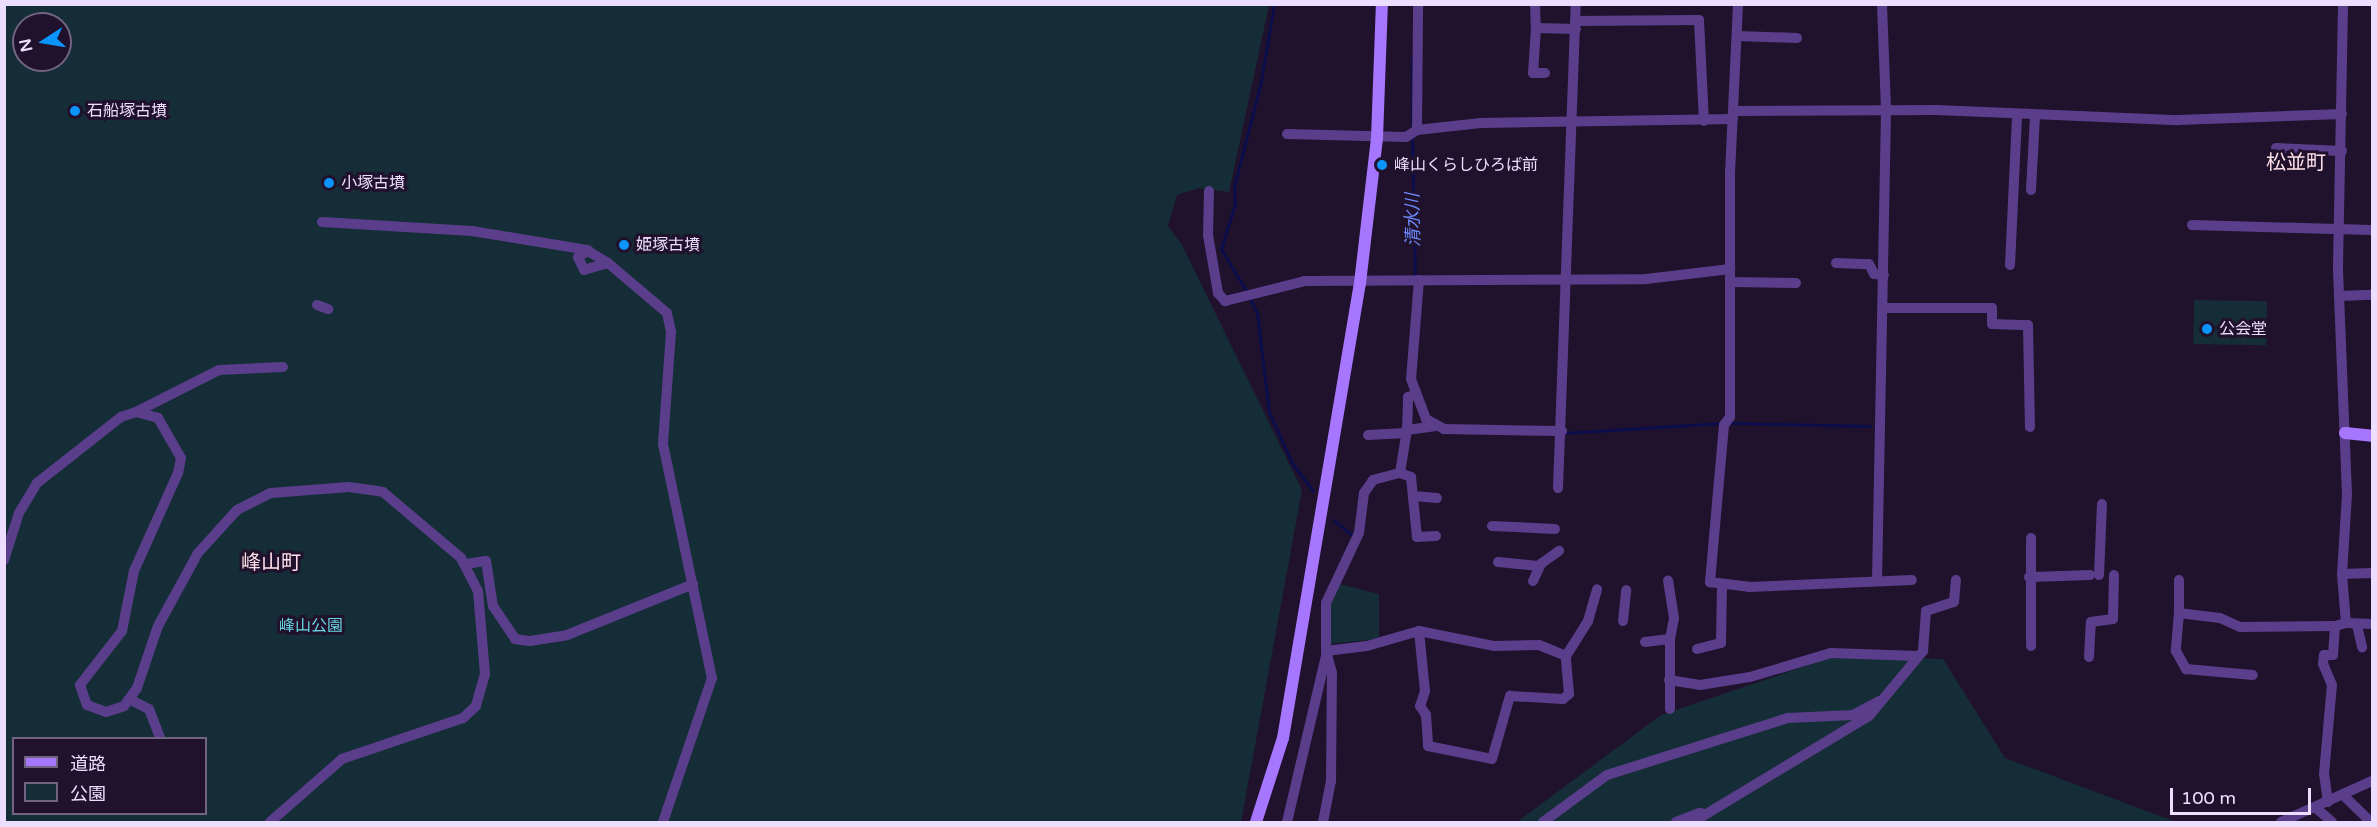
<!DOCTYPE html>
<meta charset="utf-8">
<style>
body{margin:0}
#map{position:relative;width:2377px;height:827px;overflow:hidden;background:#20122d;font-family:"Varela Round","Noto Sans JP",sans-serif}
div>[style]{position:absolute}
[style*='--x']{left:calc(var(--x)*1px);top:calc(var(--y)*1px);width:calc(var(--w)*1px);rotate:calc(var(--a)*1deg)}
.green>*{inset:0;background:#152d37;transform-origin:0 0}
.stream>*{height:3px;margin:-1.5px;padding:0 1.5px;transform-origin:1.5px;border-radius:1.5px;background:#0c0e4c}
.street>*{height:10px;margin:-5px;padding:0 5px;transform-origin:5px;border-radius:5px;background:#5b3e8b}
.secondary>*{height:12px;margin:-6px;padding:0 6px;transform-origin:6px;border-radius:6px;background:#a776fe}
.dots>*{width:16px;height:16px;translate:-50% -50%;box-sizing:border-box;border:3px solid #20122d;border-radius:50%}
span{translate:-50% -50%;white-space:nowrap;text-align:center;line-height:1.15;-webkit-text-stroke:6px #20122d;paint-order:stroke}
.poi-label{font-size:16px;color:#eddeff}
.left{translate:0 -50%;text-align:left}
.park-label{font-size:16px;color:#68d7e1}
.water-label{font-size:18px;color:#6d8afe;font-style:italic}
.quarter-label{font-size:20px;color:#ffe0e9}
.frame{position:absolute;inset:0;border:6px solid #eddeff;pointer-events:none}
.legend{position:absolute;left:12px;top:737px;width:195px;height:78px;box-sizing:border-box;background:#20122d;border:2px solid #726481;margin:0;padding:8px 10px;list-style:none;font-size:18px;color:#eddeff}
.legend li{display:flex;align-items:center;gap:12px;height:30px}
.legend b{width:30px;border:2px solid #726481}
.north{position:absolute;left:12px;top:12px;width:60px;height:60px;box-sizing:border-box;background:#20122d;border:2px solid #726481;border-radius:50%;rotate:258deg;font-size:16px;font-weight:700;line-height:24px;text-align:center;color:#eddeff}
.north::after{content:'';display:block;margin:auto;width:21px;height:27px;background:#0c94fd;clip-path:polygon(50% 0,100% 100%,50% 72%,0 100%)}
.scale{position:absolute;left:2170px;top:788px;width:141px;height:27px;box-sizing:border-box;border:3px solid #eddeff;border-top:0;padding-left:8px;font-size:18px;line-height:21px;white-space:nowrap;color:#eddeff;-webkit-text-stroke:4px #20122d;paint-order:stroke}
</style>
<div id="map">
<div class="green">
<div style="clip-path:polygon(evenodd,5px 5px,1269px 5px,1229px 192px,1199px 188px,1177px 195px,1168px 226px,1182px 245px,1302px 490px,1241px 822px,5px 822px,5px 5px,24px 24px,60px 24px,60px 60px,24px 60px,24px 24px,5px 5px,14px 738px,206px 738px,206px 814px,14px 814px,14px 738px)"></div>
<div style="left:2194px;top:300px;width:73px;height:44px;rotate:1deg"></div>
<div style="clip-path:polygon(1339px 584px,1379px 594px,1379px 639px,1328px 644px,1328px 611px)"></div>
<div style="clip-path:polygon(1838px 655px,1943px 659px,2005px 758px,2176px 822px,1517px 822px,1661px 715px)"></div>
</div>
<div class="stream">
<div style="--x:1412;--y:126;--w:68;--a:-90"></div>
<div style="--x:1412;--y:136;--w:143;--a:88.8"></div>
<div style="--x:1247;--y:292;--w:50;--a:-121.2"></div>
<div style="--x:1221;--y:249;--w:47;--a:-72.7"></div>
<div style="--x:1235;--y:204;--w:17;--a:-93"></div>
<div style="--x:1234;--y:187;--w:109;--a:-75.7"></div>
<div style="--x:1261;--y:81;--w:78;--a:-80.4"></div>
<div style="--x:1250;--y:298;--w:17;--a:65"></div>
<div style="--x:1257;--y:313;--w:100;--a:83.1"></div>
<div style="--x:1269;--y:412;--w:56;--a:65.7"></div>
<div style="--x:1292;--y:463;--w:35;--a:53"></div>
<div style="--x:1728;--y:423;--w:142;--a:1.2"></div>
<div style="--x:1564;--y:433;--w:158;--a:-3.6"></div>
<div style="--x:1334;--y:520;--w:26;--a:40"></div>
</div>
<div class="street">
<div style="--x:1535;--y:4;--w:24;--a:88"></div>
<div style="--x:1536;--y:28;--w:40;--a:1.4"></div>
<div style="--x:1738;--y:4;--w:168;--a:92.7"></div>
<div style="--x:1730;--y:172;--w:245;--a:90"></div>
<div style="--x:1730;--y:417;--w:10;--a:127"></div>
<div style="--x:1724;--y:425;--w:158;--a:95.1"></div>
<div style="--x:1710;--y:582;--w:39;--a:7"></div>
<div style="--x:1749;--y:587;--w:163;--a:-2.5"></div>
<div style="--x:1576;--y:21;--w:123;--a:-0.5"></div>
<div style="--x:1699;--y:20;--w:101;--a:87.2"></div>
<div style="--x:1536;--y:28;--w:45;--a:93.8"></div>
<div style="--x:1533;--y:73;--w:12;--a:0"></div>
<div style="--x:1737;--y:36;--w:60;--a:1.9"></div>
<div style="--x:1734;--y:111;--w:202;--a:-0.3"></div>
<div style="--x:1936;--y:110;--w:242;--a:2.4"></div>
<div style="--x:2178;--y:120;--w:164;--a:-2.1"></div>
<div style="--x:1417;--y:130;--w:126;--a:-89.5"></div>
<div style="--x:1287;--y:134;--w:119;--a:1.4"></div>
<div style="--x:1406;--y:137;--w:13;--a:-32"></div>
<div style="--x:1417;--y:130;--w:64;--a:-6.2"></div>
<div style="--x:1481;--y:123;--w:252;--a:-0.9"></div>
<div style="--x:2276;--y:148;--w:66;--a:2.6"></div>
<div style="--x:2031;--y:190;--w:73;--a:-86.9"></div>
<div style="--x:1209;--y:191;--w:44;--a:91.3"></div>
<div style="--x:1208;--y:235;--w:59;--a:80.2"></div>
<div style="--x:1218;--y:293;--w:11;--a:49"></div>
<div style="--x:1225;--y:301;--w:82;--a:-14"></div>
<div style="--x:1305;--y:281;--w:341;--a:-0.3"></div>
<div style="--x:1646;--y:279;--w:85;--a:-6.8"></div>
<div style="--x:322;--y:222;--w:150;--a:3.4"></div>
<div style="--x:472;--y:231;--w:118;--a:9.3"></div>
<div style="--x:2192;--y:225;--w:180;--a:1.6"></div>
<div style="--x:608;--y:263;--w:25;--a:164"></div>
<div style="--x:584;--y:270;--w:14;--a:-115"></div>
<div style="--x:578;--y:257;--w:12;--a:-31"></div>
<div style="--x:588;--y:251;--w:23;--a:31"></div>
<div style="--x:608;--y:263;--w:77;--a:40.3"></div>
<div style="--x:667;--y:313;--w:19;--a:78"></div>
<div style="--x:671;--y:332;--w:112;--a:94.1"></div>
<div style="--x:663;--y:444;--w:239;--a:78.2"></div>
<div style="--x:712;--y:678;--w:152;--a:108.8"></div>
<div style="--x:1836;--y:263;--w:33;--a:2"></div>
<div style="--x:1869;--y:264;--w:11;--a:63"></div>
<div style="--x:1874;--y:274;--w:10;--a:6"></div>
<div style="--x:2010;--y:265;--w:149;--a:-87.3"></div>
<div style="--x:1419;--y:280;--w:99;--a:94.6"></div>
<div style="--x:1411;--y:379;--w:43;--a:69.4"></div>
<div style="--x:1426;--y:419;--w:21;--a:29"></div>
<div style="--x:1444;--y:429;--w:118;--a:1"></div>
<div style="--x:1730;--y:282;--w:66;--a:0.9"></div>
<div style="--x:2339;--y:296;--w:33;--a:-2"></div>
<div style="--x:317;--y:305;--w:12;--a:20"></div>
<div style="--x:1884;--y:308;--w:108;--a:0"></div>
<div style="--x:1992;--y:308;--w:16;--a:90"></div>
<div style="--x:1992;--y:324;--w:36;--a:2"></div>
<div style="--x:2028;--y:325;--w:102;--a:88.9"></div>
<div style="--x:136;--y:412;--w:93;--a:-26.8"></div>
<div style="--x:219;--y:370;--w:64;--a:-2.7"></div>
<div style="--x:1407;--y:430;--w:33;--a:-88"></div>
<div style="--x:1408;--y:397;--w:7;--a:-16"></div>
<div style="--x:1368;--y:435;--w:38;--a:-3"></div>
<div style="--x:1400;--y:473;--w:12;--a:20"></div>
<div style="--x:1411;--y:477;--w:60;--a:84.3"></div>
<div style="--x:1417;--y:537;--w:19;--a:-3"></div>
<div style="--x:1558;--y:488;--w:484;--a:-87.9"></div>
<div style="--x:1413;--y:496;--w:24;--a:5"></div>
<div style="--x:1492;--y:526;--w:63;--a:2.7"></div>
<div style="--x:4;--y:560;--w:49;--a:-72.3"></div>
<div style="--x:19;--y:513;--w:35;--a:-59"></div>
<div style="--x:37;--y:483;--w:107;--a:-38.2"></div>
<div style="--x:121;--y:417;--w:16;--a:-18"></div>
<div style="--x:136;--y:412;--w:23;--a:15"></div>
<div style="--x:158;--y:418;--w:46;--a:60.1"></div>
<div style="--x:181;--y:458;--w:15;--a:101"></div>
<div style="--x:178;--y:473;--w:107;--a:114.2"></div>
<div style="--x:134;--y:571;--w:61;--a:101.3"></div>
<div style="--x:122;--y:631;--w:68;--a:127.9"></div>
<div style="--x:80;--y:685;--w:21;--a:71"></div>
<div style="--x:87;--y:705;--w:20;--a:20"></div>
<div style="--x:106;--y:712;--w:19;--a:-18"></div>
<div style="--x:124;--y:706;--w:22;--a:-54"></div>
<div style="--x:137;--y:688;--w:65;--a:-71.3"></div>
<div style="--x:158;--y:626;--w:83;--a:-61.3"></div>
<div style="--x:198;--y:553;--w:58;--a:-47.8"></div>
<div style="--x:237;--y:510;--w:38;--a:-27"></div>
<div style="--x:271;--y:493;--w:78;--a:-4.4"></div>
<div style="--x:349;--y:487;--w:34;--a:8"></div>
<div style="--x:383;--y:492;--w:102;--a:40.2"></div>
<div style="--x:461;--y:558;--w:37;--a:63"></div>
<div style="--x:478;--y:591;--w:83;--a:85.2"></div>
<div style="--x:485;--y:674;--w:33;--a:106"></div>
<div style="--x:476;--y:706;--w:18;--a:137"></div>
<div style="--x:463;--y:718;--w:128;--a:161.3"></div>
<div style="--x:342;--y:759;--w:96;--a:138.8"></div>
<div style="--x:1498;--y:562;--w:40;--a:5.7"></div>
<div style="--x:1538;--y:566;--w:26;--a:-36"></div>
<div style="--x:466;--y:564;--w:20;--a:-9"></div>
<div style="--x:486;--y:561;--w:46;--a:81.2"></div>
<div style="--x:493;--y:606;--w:40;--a:56"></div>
<div style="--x:515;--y:639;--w:15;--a:8"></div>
<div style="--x:530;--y:641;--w:37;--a:-9"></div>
<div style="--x:567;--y:635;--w:136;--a:-22"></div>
<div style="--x:2342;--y:574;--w:80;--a:-86.4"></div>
<div style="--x:2347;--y:494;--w:228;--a:-92.3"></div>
<div style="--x:2338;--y:266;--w:262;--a:-88.9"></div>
<div style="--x:2099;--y:575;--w:71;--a:-87.6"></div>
<div style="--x:2029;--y:577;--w:61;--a:-1.9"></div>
<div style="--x:2179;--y:580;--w:33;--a:90"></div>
<div style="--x:2179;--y:613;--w:41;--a:7"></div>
<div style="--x:2220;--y:618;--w:22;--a:24"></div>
<div style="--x:2240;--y:627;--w:95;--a:-0.6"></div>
<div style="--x:2335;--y:626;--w:11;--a:-15"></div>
<div style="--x:2346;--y:623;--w:49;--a:-94.7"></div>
<div style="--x:2342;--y:574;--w:30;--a:-2"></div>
<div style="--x:1533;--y:581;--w:19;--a:-65"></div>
<div style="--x:1877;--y:581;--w:472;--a:-88.9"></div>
<div style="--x:1886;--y:109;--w:105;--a:-92.2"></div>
<div style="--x:2179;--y:613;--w:38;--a:95"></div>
<div style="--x:2176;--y:651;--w:21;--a:61"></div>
<div style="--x:2186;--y:669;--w:67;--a:5.1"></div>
<div style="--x:1623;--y:621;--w:31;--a:-84"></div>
<div style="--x:2346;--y:623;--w:26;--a:2"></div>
<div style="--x:2357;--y:625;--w:23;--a:77"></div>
<div style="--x:1419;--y:631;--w:60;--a:84.3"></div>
<div style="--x:1425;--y:691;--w:16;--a:108"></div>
<div style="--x:1420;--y:706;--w:11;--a:56"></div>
<div style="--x:1426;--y:715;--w:31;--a:86"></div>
<div style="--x:1428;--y:746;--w:65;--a:11.5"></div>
<div style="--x:1492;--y:759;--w:66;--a:-74.1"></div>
<div style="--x:1510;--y:696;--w:53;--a:3.2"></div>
<div style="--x:1563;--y:699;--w:8;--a:-40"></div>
<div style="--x:1569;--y:694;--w:38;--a:-95"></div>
<div style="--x:1566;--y:656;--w:41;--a:-57.8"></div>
<div style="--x:1588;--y:621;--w:33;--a:-74"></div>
<div style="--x:1670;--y:639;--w:70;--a:90"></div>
<div style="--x:1645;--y:642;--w:25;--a:-7"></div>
<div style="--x:1670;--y:639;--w:21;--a:-79"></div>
<div style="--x:1674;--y:618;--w:38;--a:-99"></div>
<div style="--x:2031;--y:646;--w:108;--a:-90"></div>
<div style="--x:1697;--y:649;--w:25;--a:-14"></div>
<div style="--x:1721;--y:643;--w:58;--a:-89"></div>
<div style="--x:1326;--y:651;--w:48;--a:-90"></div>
<div style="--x:1326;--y:603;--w:77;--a:-64.8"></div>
<div style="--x:1359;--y:533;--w:40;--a:-82.9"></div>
<div style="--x:1364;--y:493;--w:16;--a:-55"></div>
<div style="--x:1373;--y:480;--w:28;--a:-15"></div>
<div style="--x:1400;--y:473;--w:44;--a:-80.8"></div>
<div style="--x:1407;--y:430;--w:29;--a:-8"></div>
<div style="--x:2089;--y:657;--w:35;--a:-87"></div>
<div style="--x:2091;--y:622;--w:22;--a:-8"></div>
<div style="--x:2113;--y:619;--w:44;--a:-88.7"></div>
<div style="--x:1669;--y:680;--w:31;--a:9"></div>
<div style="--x:1700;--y:685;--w:51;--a:-9.1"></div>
<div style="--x:1750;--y:677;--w:84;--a:-16.5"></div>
<div style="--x:1831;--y:653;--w:87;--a:2"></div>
<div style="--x:129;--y:699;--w:22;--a:27"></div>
<div style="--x:149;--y:709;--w:31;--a:69"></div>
<div style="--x:2343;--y:795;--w:39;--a:44"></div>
<div style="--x:2328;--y:802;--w:28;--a:-98"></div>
<div style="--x:2324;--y:774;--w:89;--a:-84.9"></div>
<div style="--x:2332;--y:685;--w:23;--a:-113"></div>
<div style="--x:2323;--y:664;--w:9;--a:-84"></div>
<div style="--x:2324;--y:655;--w:9;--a:0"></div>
<div style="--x:2333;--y:655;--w:29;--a:-86"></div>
<div style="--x:2316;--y:808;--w:21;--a:41"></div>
<div style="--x:1287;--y:822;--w:171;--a:-76.8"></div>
<div style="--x:1323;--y:822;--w:42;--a:-79"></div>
<div style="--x:1331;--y:781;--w:108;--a:-89.5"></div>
<div style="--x:1332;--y:673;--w:23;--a:-105"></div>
<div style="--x:1326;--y:651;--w:41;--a:-7"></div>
<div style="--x:1367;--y:646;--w:54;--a:-16.1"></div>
<div style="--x:1419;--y:631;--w:76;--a:11.3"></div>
<div style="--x:1494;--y:646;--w:45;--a:-1.3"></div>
<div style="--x:1539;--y:645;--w:29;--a:22"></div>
<div style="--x:1543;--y:822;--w:79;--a:-36.3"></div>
<div style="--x:1607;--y:775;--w:190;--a:-17.5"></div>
<div style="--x:1788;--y:718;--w:65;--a:-2.6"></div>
<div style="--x:1853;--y:715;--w:30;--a:-28"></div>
<div style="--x:1676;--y:822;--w:26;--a:-21"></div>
<div style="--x:1693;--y:822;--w:205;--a:-31.1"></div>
<div style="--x:1869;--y:716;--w:85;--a:-50.3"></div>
<div style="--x:1923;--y:651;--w:40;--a:-85.7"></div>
<div style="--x:1926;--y:611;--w:29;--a:-18"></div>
<div style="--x:1954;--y:602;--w:22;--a:-85"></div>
<div style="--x:2281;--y:822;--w:100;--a:-24.3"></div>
</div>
<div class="secondary">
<div style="--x:2345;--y:433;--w:27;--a:6"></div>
<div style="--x:1256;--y:822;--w:88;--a:-72.2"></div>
<div style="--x:1283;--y:738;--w:461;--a:-80.4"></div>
<div style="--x:1360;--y:283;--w:146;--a:-83.3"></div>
<div style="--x:1377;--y:138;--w:134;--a:-87.9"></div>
</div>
<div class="dots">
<div style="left:75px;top:111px;background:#0c94fd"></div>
<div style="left:1382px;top:165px;background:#0c94fd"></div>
<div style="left:329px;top:183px;background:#0c94fd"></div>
<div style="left:624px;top:245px;background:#0c94fd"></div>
<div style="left:2207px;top:329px;background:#0c94fd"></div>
</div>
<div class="poi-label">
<span class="left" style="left:87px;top:111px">石船塚古墳</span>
<span class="left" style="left:1394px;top:165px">峰山くらしひろば前</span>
<span class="left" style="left:341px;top:183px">小塚古墳</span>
<span class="left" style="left:636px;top:245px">姫塚古墳</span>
<span class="left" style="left:2219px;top:329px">公会堂</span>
</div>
<div class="park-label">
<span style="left:311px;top:626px">峰山公園</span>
</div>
<div class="water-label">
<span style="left:1413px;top:220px;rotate:-91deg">清水川</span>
</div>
<div class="quarter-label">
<span style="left:2296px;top:163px">松並町</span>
<span style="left:271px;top:563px">峰山町</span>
</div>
<div class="frame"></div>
<ul class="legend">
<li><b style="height:8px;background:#a776fe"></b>道路</li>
<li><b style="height:16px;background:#152d37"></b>公園</li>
</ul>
<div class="north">N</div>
<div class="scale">100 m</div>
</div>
